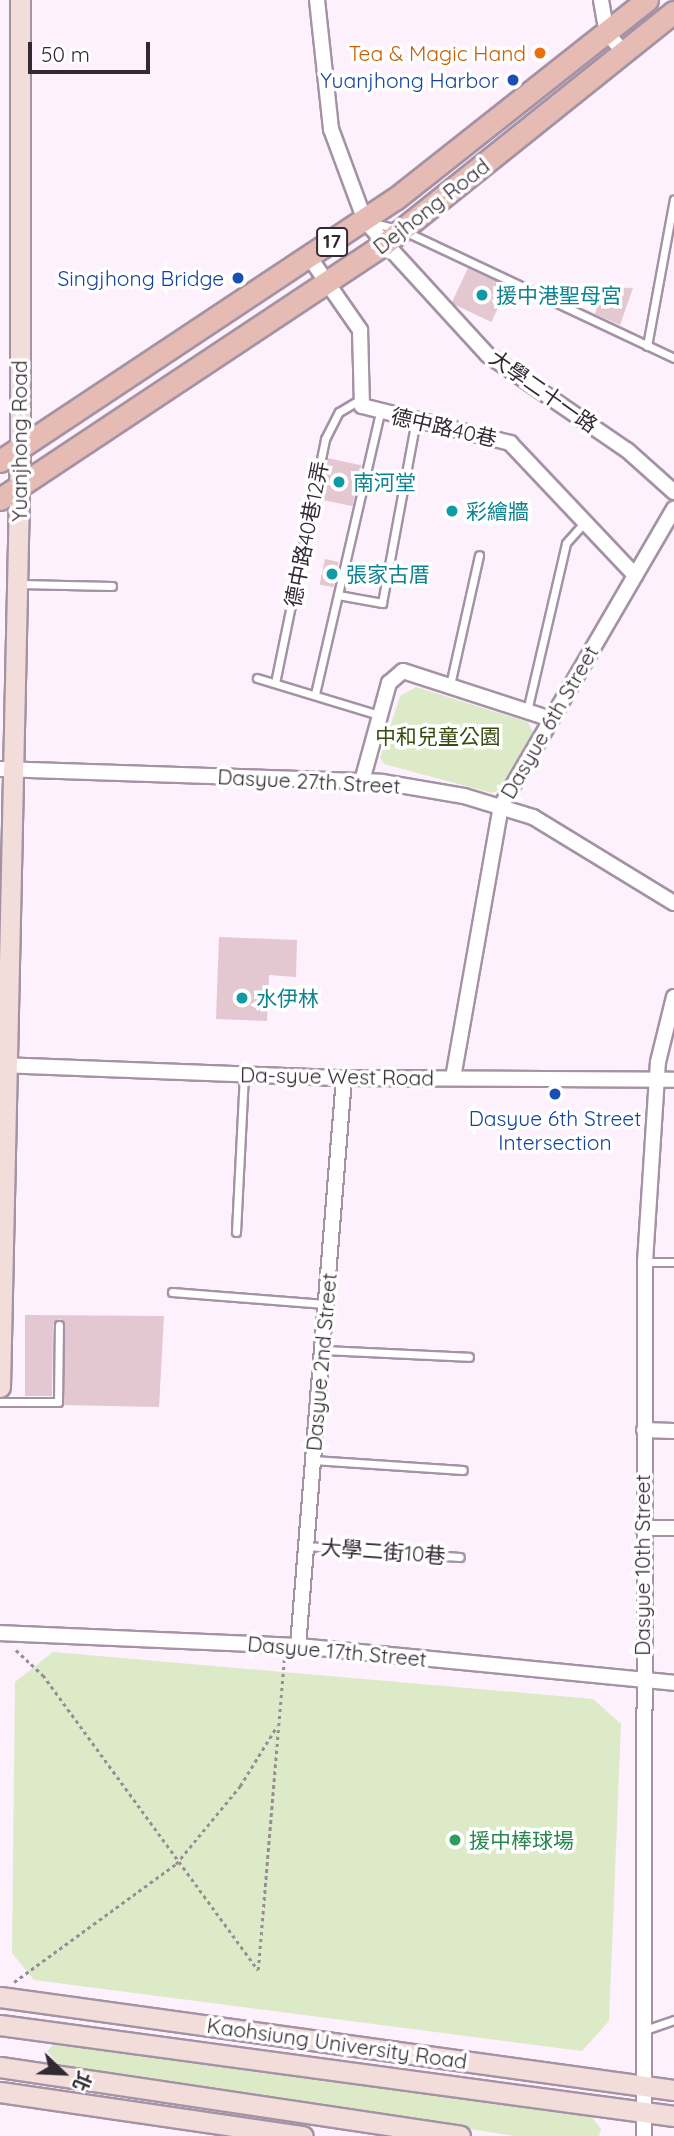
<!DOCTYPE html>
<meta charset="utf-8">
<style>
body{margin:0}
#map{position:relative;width:674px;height:2136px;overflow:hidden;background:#fdf1fd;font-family:Quicksand,"Noto Sans TC",sans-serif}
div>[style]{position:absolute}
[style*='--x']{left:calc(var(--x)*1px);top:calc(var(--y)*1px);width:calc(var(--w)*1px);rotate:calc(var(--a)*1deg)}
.green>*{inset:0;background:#ddeac8}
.building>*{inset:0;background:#e3c7d1;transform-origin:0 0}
.path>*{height:2.5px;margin-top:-1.25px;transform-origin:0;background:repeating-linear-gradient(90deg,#978d97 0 3.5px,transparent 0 7px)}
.roads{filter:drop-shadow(2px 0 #a492a5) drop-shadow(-2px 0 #a492a5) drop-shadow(0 2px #a492a5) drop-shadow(0 -2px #a492a5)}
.lane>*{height:7px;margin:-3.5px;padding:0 3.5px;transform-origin:3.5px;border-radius:3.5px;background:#fff}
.street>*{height:14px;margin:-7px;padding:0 7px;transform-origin:7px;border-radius:7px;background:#fff}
.secondary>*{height:19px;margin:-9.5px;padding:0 9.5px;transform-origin:9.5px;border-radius:9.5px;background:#f3ddda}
.primary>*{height:21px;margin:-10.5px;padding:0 10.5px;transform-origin:10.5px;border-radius:10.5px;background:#e6bbb4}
.dots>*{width:19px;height:19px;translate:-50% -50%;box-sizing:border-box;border:4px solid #fff;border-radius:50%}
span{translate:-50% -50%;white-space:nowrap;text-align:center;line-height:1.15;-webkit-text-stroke:7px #fff;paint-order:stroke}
.shield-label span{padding:2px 5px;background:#fff;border:2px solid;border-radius:5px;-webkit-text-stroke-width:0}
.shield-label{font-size:19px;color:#322a32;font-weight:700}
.food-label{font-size:21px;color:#c56008}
.right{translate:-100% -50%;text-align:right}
.transit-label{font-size:21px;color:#164399}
.street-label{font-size:21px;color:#322a32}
.culture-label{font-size:21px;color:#0d838f}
.left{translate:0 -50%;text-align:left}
.park-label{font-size:21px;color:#394b0e}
.leisure-label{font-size:21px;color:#27864d}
.north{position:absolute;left:28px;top:2038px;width:70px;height:70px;-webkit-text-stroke:5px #fff;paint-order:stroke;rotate:113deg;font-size:19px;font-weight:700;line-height:28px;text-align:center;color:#322a32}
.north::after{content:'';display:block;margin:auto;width:24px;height:32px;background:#322a32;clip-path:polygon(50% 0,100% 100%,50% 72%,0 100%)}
.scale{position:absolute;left:28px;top:42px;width:122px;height:32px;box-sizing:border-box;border:4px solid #322a32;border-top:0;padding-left:9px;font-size:21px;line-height:24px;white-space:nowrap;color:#322a32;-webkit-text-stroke:5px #fff;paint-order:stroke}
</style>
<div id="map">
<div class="green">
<div style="clip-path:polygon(416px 687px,528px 722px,533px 732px,502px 789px,492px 793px,384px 764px,380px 758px,400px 696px)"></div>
<div style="clip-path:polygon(53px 1652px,593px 1699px,621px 1724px,609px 2021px,582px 2051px,34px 1980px,12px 1953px,15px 1682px)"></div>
<div style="clip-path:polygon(63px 2035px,591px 2116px,601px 2129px,599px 2136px,514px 2136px,58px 2064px,47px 2051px)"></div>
</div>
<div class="building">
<div style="left:468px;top:268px;width:44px;height:39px;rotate:25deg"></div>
<div style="clip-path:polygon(603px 287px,633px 288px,620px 325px,595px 314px)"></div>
<div style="left:327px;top:458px;width:35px;height:42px;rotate:12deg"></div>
<div style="left:325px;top:559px;width:14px;height:26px;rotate:12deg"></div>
<div style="clip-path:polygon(219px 937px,297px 940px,296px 977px,269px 975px,267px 1021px,216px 1019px)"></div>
<div style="clip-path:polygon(25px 1315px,164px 1316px,159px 1407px,63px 1405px,65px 1325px,60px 1319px,53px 1325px,52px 1396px,25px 1396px)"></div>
</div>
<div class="path">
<div style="--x:16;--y:1650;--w:37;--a:43"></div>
<div style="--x:43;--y:1675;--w:365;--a:53.9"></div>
<div style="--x:258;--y:1970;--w:312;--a:-85.2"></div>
<div style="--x:14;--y:1982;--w:200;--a:-36.1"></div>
<div style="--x:176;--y:1864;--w:101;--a:-50.6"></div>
<div style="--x:240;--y:1786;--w:70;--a:-58.3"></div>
</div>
<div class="roads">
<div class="lane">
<div style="--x:368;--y:222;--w:35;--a:13"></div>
<div style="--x:402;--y:230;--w:301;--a:25.2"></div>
<div style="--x:647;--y:346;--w:149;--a:-79.6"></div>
<div style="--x:19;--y:584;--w:93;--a:1.2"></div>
<div style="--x:338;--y:595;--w:45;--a:10.3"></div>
<div style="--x:382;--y:603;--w:186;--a:-79.5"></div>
<div style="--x:257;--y:678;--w:127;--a:16.9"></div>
<div style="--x:275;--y:683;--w:249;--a:-78.4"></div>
<div style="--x:325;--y:439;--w:30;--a:-63"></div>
<div style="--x:339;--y:412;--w:23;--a:-31"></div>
<div style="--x:450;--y:685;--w:133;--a:-77.4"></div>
<div style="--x:315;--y:694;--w:289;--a:-77"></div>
<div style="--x:527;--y:711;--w:172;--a:-76.9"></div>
<div style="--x:566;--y:543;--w:27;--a:-48"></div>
<div style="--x:236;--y:1232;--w:158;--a:-87.1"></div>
<div style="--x:645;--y:1262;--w:29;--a:0"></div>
<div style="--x:172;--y:1292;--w:153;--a:4.5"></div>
<div style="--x:322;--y:1350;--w:147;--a:2.7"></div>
<div style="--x:0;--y:1402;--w:58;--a:0"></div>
<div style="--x:58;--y:1402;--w:77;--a:-89.3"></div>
<div style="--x:313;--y:1460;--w:150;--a:3.8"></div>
<div style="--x:306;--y:1546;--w:154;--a:4.1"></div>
<div style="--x:645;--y:2030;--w:31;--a:-19"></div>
</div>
<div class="street">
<div style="--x:317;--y:0;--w:130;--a:83.8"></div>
<div style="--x:331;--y:129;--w:98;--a:69.7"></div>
<div style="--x:365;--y:221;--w:182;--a:47.5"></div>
<div style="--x:488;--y:355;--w:168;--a:34.4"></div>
<div style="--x:627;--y:450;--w:63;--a:41.8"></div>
<div style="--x:601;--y:0;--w:34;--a:80"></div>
<div style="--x:607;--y:33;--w:28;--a:49"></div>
<div style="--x:310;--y:258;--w:88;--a:55.2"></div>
<div style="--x:360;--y:330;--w:76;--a:88.5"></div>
<div style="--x:362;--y:406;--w:153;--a:14"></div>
<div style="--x:510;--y:443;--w:182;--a:46.6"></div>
<div style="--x:0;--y:769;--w:382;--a:1.9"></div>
<div style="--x:382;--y:782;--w:83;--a:9.7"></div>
<div style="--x:464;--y:796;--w:72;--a:16.9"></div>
<div style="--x:533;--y:817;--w:165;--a:31.4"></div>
<div style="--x:362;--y:781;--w:102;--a:-74.6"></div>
<div style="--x:389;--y:683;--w:18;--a:-41"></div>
<div style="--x:403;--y:671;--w:156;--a:18"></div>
<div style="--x:0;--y:1065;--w:344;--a:2.2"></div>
<div style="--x:344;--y:1078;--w:330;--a:0.3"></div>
<div style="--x:453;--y:1078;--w:276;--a:-80"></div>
<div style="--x:501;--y:806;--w:344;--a:-59.8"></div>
<div style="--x:644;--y:1430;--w:30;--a:2"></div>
<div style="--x:643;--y:1528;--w:31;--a:0"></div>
<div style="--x:0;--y:1633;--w:298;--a:2.5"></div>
<div style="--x:298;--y:1646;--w:378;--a:5.6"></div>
<div style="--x:298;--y:1646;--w:570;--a:-85.37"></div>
<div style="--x:644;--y:2136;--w:874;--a:-89.93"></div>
<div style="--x:645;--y:1262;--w:200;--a:-86.3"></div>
<div style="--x:658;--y:1062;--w:67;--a:-76.2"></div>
</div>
<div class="secondary">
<div style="--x:0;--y:1387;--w:940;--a:-88.78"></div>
<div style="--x:20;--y:447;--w:447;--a:-90"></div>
<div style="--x:0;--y:1997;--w:680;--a:7.86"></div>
<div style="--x:0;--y:2025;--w:680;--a:7.69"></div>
<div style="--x:0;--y:2067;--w:465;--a:8.5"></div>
<div style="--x:0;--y:2092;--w:306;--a:8.3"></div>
</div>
<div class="primary">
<div style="--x:0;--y:461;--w:474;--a:-33.6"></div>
<div style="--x:395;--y:199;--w:321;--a:-38.3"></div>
<div style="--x:0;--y:499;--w:461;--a:-33.6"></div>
<div style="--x:384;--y:244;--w:371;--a:-38.7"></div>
</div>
</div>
<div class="dots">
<div style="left:540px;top:53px;background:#e8710a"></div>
<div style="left:513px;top:80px;background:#1a4fb4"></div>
<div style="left:238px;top:278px;background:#1a4fb4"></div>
<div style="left:482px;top:295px;background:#0f9aa8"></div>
<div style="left:339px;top:482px;background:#0f9aa8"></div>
<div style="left:452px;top:511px;background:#0f9aa8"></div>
<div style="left:332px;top:574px;background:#0f9aa8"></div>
<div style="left:242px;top:998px;background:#0f9aa8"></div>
<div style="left:555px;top:1094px;background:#1a4fb4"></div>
<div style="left:455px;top:1840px;background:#2e9e5b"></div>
</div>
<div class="shield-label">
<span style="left:332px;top:242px">17</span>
</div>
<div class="food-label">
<span class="right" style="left:526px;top:53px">Tea &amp; Magic Hand</span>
</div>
<div class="transit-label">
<span class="right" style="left:499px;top:80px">Yuanjhong Harbor</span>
<span class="right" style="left:224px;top:278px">Singjhong Bridge</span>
<span style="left:555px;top:1130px">Dasyue 6th Street<br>Intersection</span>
</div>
<div class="street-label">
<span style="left:431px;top:206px;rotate:-38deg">Dejhong Road</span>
<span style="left:544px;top:391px;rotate:35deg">大學二十一路</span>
<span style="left:444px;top:427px;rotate:13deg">德中路40巷</span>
<span style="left:19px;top:441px;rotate:-90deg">Yuanjhong Road</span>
<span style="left:306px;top:534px;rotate:-79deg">德中路40巷12弄</span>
<span style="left:549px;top:722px;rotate:-60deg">Dasyue 6th Street</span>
<span style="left:309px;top:781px;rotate:3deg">Dasyue 27th Street</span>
<span style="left:337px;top:1076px;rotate:1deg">Da-syue West Road</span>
<span style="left:321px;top:1362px;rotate:-85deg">Dasyue 2nd Street</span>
<span style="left:383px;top:1551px;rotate:4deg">大學二街10巷</span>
<span style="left:642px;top:1565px;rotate:-90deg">Dasyue 10th Street</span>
<span style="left:337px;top:1651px;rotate:5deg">Dasyue 17th Street</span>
<span style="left:337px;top:2043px;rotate:8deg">Kaohsiung University Road</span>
</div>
<div class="culture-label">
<span class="left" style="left:496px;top:295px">援中港聖母宮</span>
<span class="left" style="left:353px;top:482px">南河堂</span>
<span class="left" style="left:466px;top:511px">彩繪牆</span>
<span class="left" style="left:346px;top:574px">張家古厝</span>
<span class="left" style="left:256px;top:998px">水伊林</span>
</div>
<div class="park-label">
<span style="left:438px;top:736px">中和兒童公園</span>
</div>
<div class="leisure-label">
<span class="left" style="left:469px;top:1840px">援中棒球場</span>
</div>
<div class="north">北</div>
<div class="scale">50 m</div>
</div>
